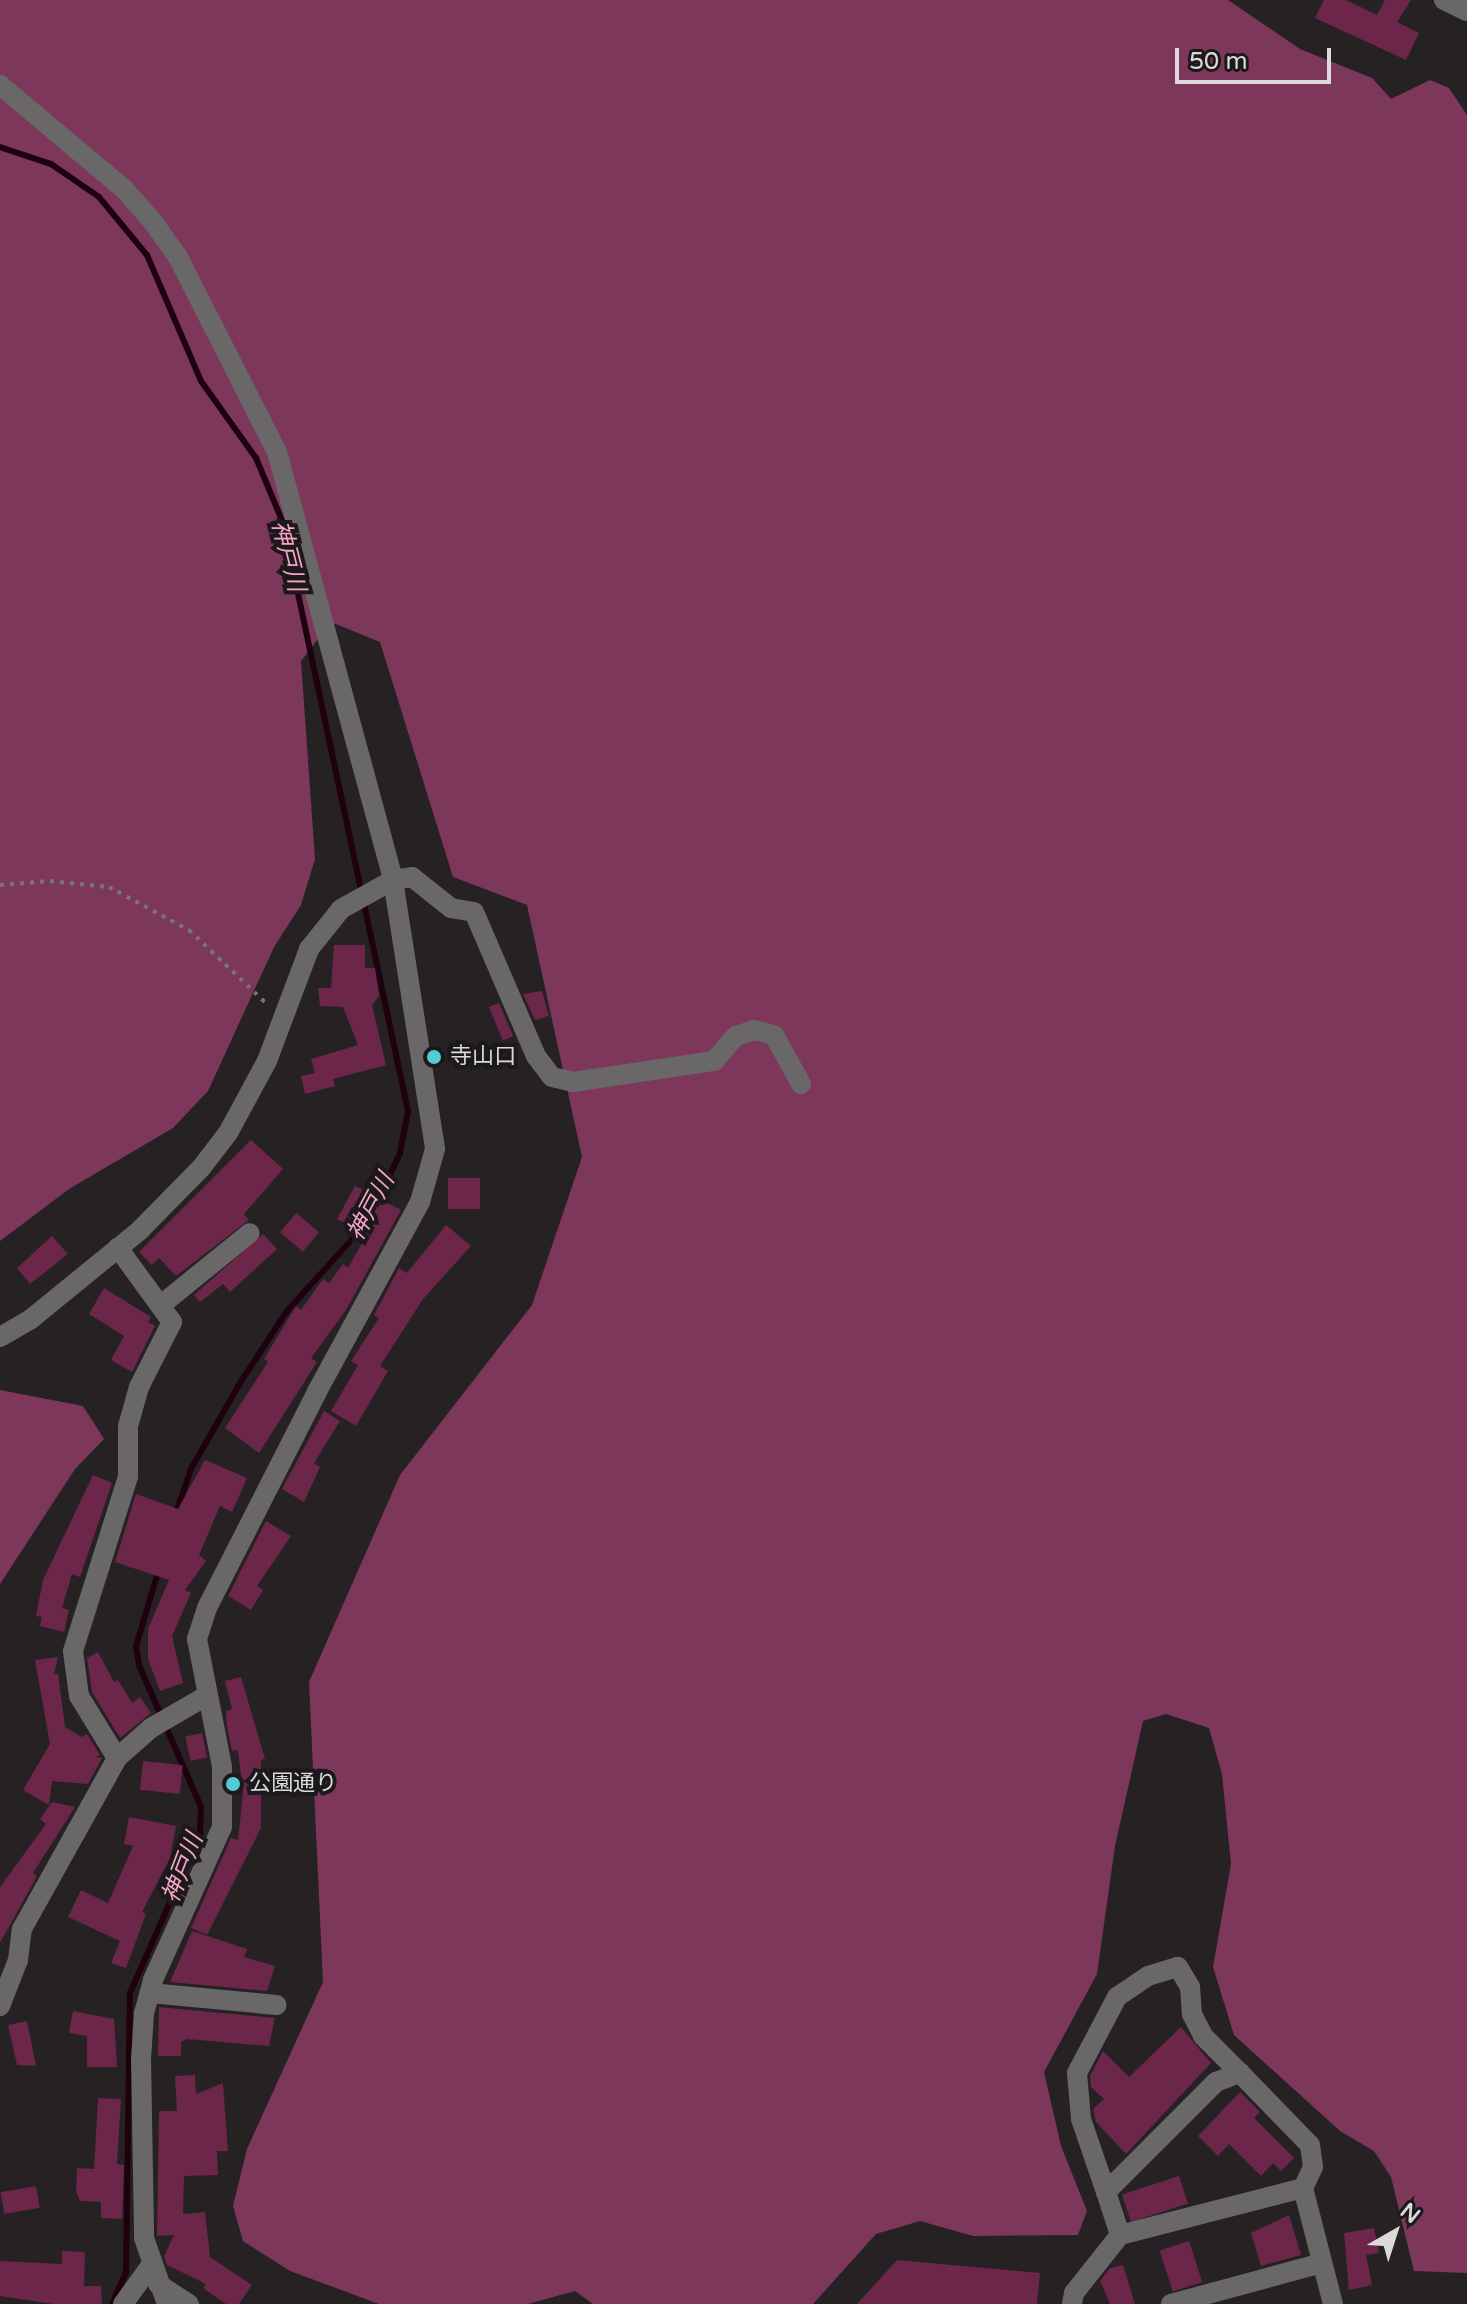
<!DOCTYPE html>
<meta charset="utf-8">
<style>
body{margin:0}
#map{position:relative;width:1467px;height:2304px;overflow:hidden;background:#262224;font-family:"Varela Round","Noto Sans JP",sans-serif}
div>[style]{position:absolute}
[style*='--x']{left:calc(var(--x)*1px);top:calc(var(--y)*1px);width:calc(var(--w)*1px);rotate:calc(var(--a)*1deg)}
.forest>*{inset:0;background:#7d375b}
.stream>*{height:6px;margin:-3px;padding:0 3px;transform-origin:3px;border-radius:3px;background:#1e000f}
.building>*{inset:0;background:#6b264a;transform-origin:0 0}
.path>*{height:4px;margin-top:-2px;transform-origin:0;background:repeating-linear-gradient(90deg,#787476 0 4px,transparent 0 10px)}
.minor>*{height:20px;margin:-10px;padding:0 10px;transform-origin:10px;border-radius:10px;background:#696767}
.dots>*{width:22px;height:22px;translate:-50% -50%;box-sizing:border-box;border:4px solid #1c191a;border-radius:50%}
span{translate:-50% -50%;white-space:nowrap;text-align:center;line-height:1.15;-webkit-text-stroke:8px #1c191a;paint-order:stroke}
.poi-label{font-size:22px;color:#dcd9da}
.left{translate:0 -50%;text-align:left}
.water-label{font-size:24px;color:#f5a2c8;font-style:italic}
.north{position:absolute;left:1355px;top:2192px;width:80px;height:80px;-webkit-text-stroke:6px #1c191a;paint-order:stroke;rotate:39deg;font-size:22px;font-weight:700;line-height:32px;text-align:center;color:#dcd9da}
.north::after{content:'';display:block;margin:auto;width:28px;height:36px;background:#dcd9da;clip-path:polygon(50% 0,100% 100%,50% 72%,0 100%)}
.scale{position:absolute;left:1175px;top:48px;width:156px;height:36px;box-sizing:border-box;border:4px solid #dcd9da;border-top:0;padding-left:10px;font-size:24px;line-height:28px;white-space:nowrap;color:#dcd9da;-webkit-text-stroke:6px #1c191a;paint-order:stroke}
</style>
<div id="map">
<div class="forest">
<div style="clip-path:polygon(0 0,1228px 0,1300px 49px,1372px 78px,1391px 99px,1430px 80px,1449px 88px,1467px 115px,1467px 2273px,1414px 2271px,1391px 2177px,1374px 2151px,1340px 2131px,1234px 2035px,1213px 1967px,1231px 1864px,1222px 1774px,1209px 1728px,1166px 1714px,1143px 1721px,1115px 1846px,1097px 1974px,1044px 2072px,1061px 2146px,1087px 2211px,1078px 2235px,973px 2236px,920px 2221px,876px 2234px,813px 2304px,593px 2304px,575px 2291px,528px 2304px,379px 2304px,290px 2271px,243px 2241px,233px 2206px,247px 2149px,323px 1982px,309px 1682px,400px 1475px,532px 1305px,582px 1157px,527px 905px,453px 877px,380px 642px,331px 622px,301px 661px,315px 859px,301px 905px,274px 947px,208px 1091px,173px 1128px,69px 1189px,0 1241px)"></div>
<div style="clip-path:polygon(0 1390px,83px 1406px,104px 1439px,75px 1469px,0 1584px)"></div>
</div>
<div class="stream">
<div style="--x:0;--y:147;--w:54;--a:18.4"></div>
<div style="--x:51;--y:164;--w:58;--a:34.5"></div>
<div style="--x:99;--y:197;--w:75;--a:50.4"></div>
<div style="--x:147;--y:255;--w:137;--a:66.8"></div>
<div style="--x:201;--y:381;--w:95;--a:54.5"></div>
<div style="--x:256;--y:458;--w:70;--a:67.4"></div>
<div style="--x:283;--y:523;--w:601;--a:78"></div>
<div style="--x:408;--y:1111;--w:43;--a:100.8"></div>
<div style="--x:400;--y:1153;--w:55;--a:114.7"></div>
<div style="--x:175;--y:1516;--w:50;--a:-71.2"></div>
<div style="--x:191;--y:1469;--w:99;--a:-60.3"></div>
<div style="--x:240;--y:1383;--w:86;--a:-56.9"></div>
<div style="--x:287;--y:1311;--w:115;--a:-47.8"></div>
<div style="--x:112;--y:2304;--w:35;--a:-66"></div>
<div style="--x:126;--y:2272;--w:279;--a:-89.2"></div>
<div style="--x:130;--y:1993;--w:174;--a:-66.2"></div>
<div style="--x:200;--y:1834;--w:27;--a:-88"></div>
<div style="--x:201;--y:1807;--w:155;--a:-113.6"></div>
<div style="--x:139;--y:1665;--w:19;--a:-99"></div>
<div style="--x:136;--y:1646;--w:80;--a:-73.4"></div>
</div>
<div class="building">
<div style="clip-path:polygon(1324px 0,1346px 0,1377px 15px,1385px 0,1411px 0,1397px 22px,1419px 33px,1406px 60px,1315px 18px)"></div>
<div style="clip-path:polygon(334px 945px,365px 945px,365px 968px,375px 968px,379px 996px,372px 1005px,386px 1065px,333px 1079px,335px 1086px,305px 1094px,301px 1076px,315px 1073px,311px 1059px,358px 1045px,343px 1007px,320px 1006px,318px 988px,331px 988px)"></div>
<div style="clip-path:polygon(542px 991px,549px 1016px,535px 1020px,523px 994px)"></div>
<div style="left:499px;top:1003px;width:36px;height:11px;rotate:67deg"></div>
<div style="clip-path:polygon(251px 1140px,283px 1169px,244px 1214px,249px 1220px,176px 1276px,159px 1258px,152px 1265px,139px 1252px)"></div>
<div style="left:448px;top:1178px;width:32px;height:31px"></div>
<div style="clip-path:polygon(355px 1186px,401px 1210px,346px 1310px,311px 1358px,317px 1362px,259px 1453px,225px 1428px,268px 1362px,264px 1359px,296px 1306px,301px 1310px,323px 1279px,329px 1283px,343px 1264px,348px 1268px,367px 1234px,337px 1219px)"></div>
<div style="left:296px;top:1213px;width:30px;height:25px;rotate:40deg"></div>
<div style="clip-path:polygon(446px 1225px,471px 1246px,423px 1299px,380px 1366px,388px 1371px,356px 1426px,331px 1411px,358px 1365px,351px 1361px,379px 1318px,374px 1315px,399px 1268px,407px 1273px)"></div>
<div style="clip-path:polygon(263px 1234px,277px 1249px,230px 1292px,223px 1284px,200px 1302px,194px 1295px)"></div>
<div style="clip-path:polygon(52px 1236px,68px 1254px,30px 1284px,17px 1268px)"></div>
<div style="clip-path:polygon(104px 1288px,151px 1317px,148px 1322px,155px 1326px,132px 1372px,111px 1360px,124px 1336px,89px 1314px)"></div>
<div style="clip-path:polygon(324px 1411px,340px 1421px,314px 1463px,320px 1467px,304px 1502px,282px 1489px)"></div>
<div style="clip-path:polygon(205px 1460px,247px 1478px,232px 1512px,220px 1506px,199px 1555px,206px 1561px,185px 1590px,191px 1593px,172px 1636px,183px 1683px,160px 1691px,148px 1659px,148px 1629px,169px 1580px,115px 1562px,136px 1494px,178px 1509px)"></div>
<div style="clip-path:polygon(93px 1475px,112px 1483px,80px 1577px,72px 1574px,62px 1608px,69px 1610px,64px 1632px,40px 1626px,42px 1617px,36px 1616px,43px 1580px)"></div>
<div style="clip-path:polygon(266px 1521px,291px 1536px,257px 1586px,263px 1590px,251px 1610px,228px 1596px)"></div>
<div style="clip-path:polygon(98px 1652px,114px 1682px,118px 1680px,132px 1703px,140px 1697px,151px 1713px,120px 1738px,92px 1692px,87px 1658px)"></div>
<div style="clip-path:polygon(58px 1657px,54px 1675px,58px 1673px,65px 1727px,82px 1737px,87px 1734px,100px 1755px,96px 1757px,102px 1758px,88px 1784px,52px 1781px,49px 1805px,23px 1790px,50px 1744px,35px 1660px)"></div>
<div style="clip-path:polygon(241px 1677px,265px 1759px,261px 1760px,261px 1828px,207px 1935px,191px 1928px,231px 1838px,238px 1840px,243px 1792px,238px 1750px,232px 1751px,227px 1727px,226px 1711px,232px 1709px,225px 1681px)"></div>
<div style="left:202px;top:1733px;width:25px;height:17px;rotate:78deg"></div>
<div style="left:143px;top:1761px;width:40px;height:29px;rotate:6deg"></div>
<div style="clip-path:polygon(52px 1802px,75px 1807px,33px 1873px,37px 1876px,0 1943px,0 1887px,46px 1824px,40px 1819px)"></div>
<div style="clip-path:polygon(129px 1817px,176px 1826px,170px 1858px,142px 1912px,146px 1914px,126px 1968px,111px 1963px,120px 1941px,68px 1917px,81px 1890px,108px 1903px,133px 1846px,124px 1844px)"></div>
<div style="clip-path:polygon(192px 1931px,247px 1949px,244px 1957px,275px 1966px,267px 1991px,170px 1982px)"></div>
<div style="clip-path:polygon(159px 2007px,275px 2018px,269px 2046px,187px 2039px,181px 2042px,181px 2056px,158px 2056px)"></div>
<div style="clip-path:polygon(73px 2011px,114px 2019px,117px 2067px,87px 2067px,87px 2036px,69px 2033px)"></div>
<div style="clip-path:polygon(27px 2021px,36px 2066px,17px 2065px,8px 2025px)"></div>
<div style="clip-path:polygon(1181px 2027px,1211px 2063px,1126px 2154px,1096px 2122px,1093px 2109px,1104px 2099px,1091px 2087px,1090px 2076px,1103px 2051px,1129px 2077px)"></div>
<div style="clip-path:polygon(195px 2075px,196px 2094px,223px 2083px,228px 2151px,217px 2151px,218px 2175px,184px 2176px,183px 2214px,205px 2212px,210px 2257px,252px 2285px,239px 2304px,226px 2304px,203px 2288px,206px 2284px,167px 2265px,164px 2256px,174px 2235px,157px 2236px,159px 2111px,177px 2111px,175px 2076px)"></div>
<div style="clip-path:polygon(1240px 2092px,1260px 2112px,1254px 2118px,1294px 2158px,1281px 2171px,1273px 2163px,1261px 2176px,1229px 2144px,1218px 2156px,1198px 2136px)"></div>
<div style="clip-path:polygon(98px 2098px,121px 2099px,117px 2164px,124px 2165px,122px 2219px,101px 2218px,101px 2202px,80px 2201px,76px 2191px,77px 2168px,94px 2169px)"></div>
<div style="left:1179px;top:2176px;width:29px;height:60px;rotate:72deg"></div>
<div style="left:36px;top:2186px;width:22px;height:36px;rotate:80deg"></div>
<div style="clip-path:polygon(1289px 2215px,1301px 2255px,1261px 2266px,1251px 2233px)"></div>
<div style="clip-path:polygon(1374px 2228px,1379px 2253px,1366px 2255px,1372px 2285px,1349px 2290px,1344px 2233px)"></div>
<div style="left:1189px;top:2241px;width:43px;height:31px;rotate:72deg"></div>
<div style="clip-path:polygon(62px 2251px,85px 2252px,84px 2286px,101px 2286px,102px 2304px,53px 2304px,0 2296px,0 2261px,62px 2264px)"></div>
<div style="clip-path:polygon(897px 2260px,1040px 2273px,1037px 2304px,857px 2304px)"></div>
<div style="clip-path:polygon(1123px 2265px,1135px 2304px,1110px 2304px,1100px 2281px,1110px 2268px)"></div>
</div>
<div class="path">
<div style="--x:0;--y:885;--w:50;--a:-4.6"></div>
<div style="--x:50;--y:881;--w:59;--a:5.8"></div>
<div style="--x:109;--y:887;--w:91;--a:28.3"></div>
<div style="--x:189;--y:930;--w:108;--a:43.5"></div>
</div>
<div class="minor">
<div style="--x:1444;--y:0;--w:25;--a:26"></div>
<div style="--x:0;--y:85;--w:163;--a:40"></div>
<div style="--x:125;--y:190;--w:43;--a:48.8"></div>
<div style="--x:153;--y:222;--w:43;--a:54.5"></div>
<div style="--x:178;--y:257;--w:219;--a:63.1"></div>
<div style="--x:277;--y:452;--w:443;--a:74.8"></div>
<div style="--x:393;--y:880;--w:272;--a:81.1"></div>
<div style="--x:435;--y:1149;--w:55;--a:105.8"></div>
<div style="--x:420;--y:1202;--w:216;--a:118.5"></div>
<div style="--x:317;--y:1392;--w:242;--a:117"></div>
<div style="--x:207;--y:1608;--w:33;--a:108"></div>
<div style="--x:197;--y:1639;--w:130;--a:78.9"></div>
<div style="--x:222;--y:1767;--w:60;--a:90"></div>
<div style="--x:222;--y:1827;--w:168;--a:114.3"></div>
<div style="--x:153;--y:1980;--w:34;--a:105"></div>
<div style="--x:144;--y:2013;--w:46;--a:93.7"></div>
<div style="--x:141;--y:2059;--w:179;--a:89"></div>
<div style="--x:144;--y:2238;--w:70;--a:70.8"></div>
<div style="--x:161;--y:1305;--w:114;--a:-39"></div>
<div style="--x:0;--y:1337;--w:36;--a:-30"></div>
<div style="--x:31;--y:1319;--w:141;--a:-39.2"></div>
<div style="--x:140;--y:1230;--w:87;--a:-45.5"></div>
<div style="--x:201;--y:1168;--w:44;--a:-52.4"></div>
<div style="--x:228;--y:1133;--w:82;--a:-61.6"></div>
<div style="--x:267;--y:1061;--w:120;--a:-69.4"></div>
<div style="--x:309;--y:949;--w:51;--a:-51.3"></div>
<div style="--x:341;--y:909;--w:60;--a:-29.1"></div>
<div style="--x:393;--y:880;--w:19;--a:-9"></div>
<div style="--x:412;--y:877;--w:50;--a:38.5"></div>
<div style="--x:451;--y:908;--w:23;--a:10"></div>
<div style="--x:474;--y:912;--w:157;--a:66.7"></div>
<div style="--x:536;--y:1056;--w:26;--a:53"></div>
<div style="--x:552;--y:1077;--w:22;--a:13"></div>
<div style="--x:573;--y:1082;--w:143;--a:-8.5"></div>
<div style="--x:714;--y:1061;--w:33;--a:-49"></div>
<div style="--x:736;--y:1036;--w:19;--a:-18"></div>
<div style="--x:754;--y:1030;--w:21;--a:14"></div>
<div style="--x:774;--y:1035;--w:56;--a:61.1"></div>
<div style="--x:117;--y:1758;--w:73;--a:-121.5"></div>
<div style="--x:79;--y:1696;--w:45;--a:-97.6"></div>
<div style="--x:73;--y:1651;--w:182;--a:-72.5"></div>
<div style="--x:128;--y:1477;--w:51;--a:-90"></div>
<div style="--x:128;--y:1426;--w:41;--a:-74.2"></div>
<div style="--x:139;--y:1387;--w:73;--a:-63.1"></div>
<div style="--x:172;--y:1322;--w:92;--a:-126.1"></div>
<div style="--x:150;--y:1993;--w:127;--a:5.4"></div>
<div style="--x:0;--y:2006;--w:49;--a:-68.6"></div>
<div style="--x:18;--y:1960;--w:31;--a:-83"></div>
<div style="--x:22;--y:1929;--w:196;--a:-60.9"></div>
<div style="--x:117;--y:1758;--w:45;--a:-41.4"></div>
<div style="--x:151;--y:1728;--w:64;--a:-30.2"></div>
<div style="--x:1106;--y:2192;--w:77;--a:-108.9"></div>
<div style="--x:1081;--y:2119;--w:46;--a:-95"></div>
<div style="--x:1077;--y:2073;--w:86;--a:-62.2"></div>
<div style="--x:1117;--y:1997;--w:37;--a:-34"></div>
<div style="--x:1148;--y:1976;--w:31;--a:-17"></div>
<div style="--x:1178;--y:1967;--w:23;--a:59"></div>
<div style="--x:1190;--y:1987;--w:27;--a:86"></div>
<div style="--x:1192;--y:2014;--w:25;--a:63"></div>
<div style="--x:1203;--y:2036;--w:52;--a:45"></div>
<div style="--x:1120;--y:2235;--w:45;--a:-108"></div>
<div style="--x:1106;--y:2192;--w:156;--a:-45"></div>
<div style="--x:1216;--y:2082;--w:26;--a:-21"></div>
<div style="--x:1240;--y:2073;--w:100;--a:45.8"></div>
<div style="--x:1310;--y:2145;--w:22;--a:82"></div>
<div style="--x:1313;--y:2167;--w:23;--a:115"></div>
<div style="--x:1303;--y:2188;--w:120;--a:75.5"></div>
<div style="--x:158;--y:2284;--w:37;--a:33"></div>
<div style="--x:123;--y:2304;--w:49;--a:-54.1"></div>
<div style="--x:1072;--y:2304;--w:11;--a:-80"></div>
<div style="--x:1074;--y:2293;--w:74;--a:-51.6"></div>
<div style="--x:1120;--y:2235;--w:189;--a:-14.4"></div>
<div style="--x:1171;--y:2304;--w:156;--a:-15.2"></div>
</div>
<div class="dots">
<div style="left:434px;top:1057px;background:#51ccd3"></div>
<div style="left:233px;top:1784px;background:#51ccd3"></div>
</div>
<div class="poi-label">
<span class="left" style="left:450px;top:1057px">寺山口</span>
<span class="left" style="left:249px;top:1784px">公園通り</span>
</div>
<div class="water-label">
<span style="left:288px;top:556px;rotate:76deg">神戸川</span>
<span style="left:371px;top:1207px;rotate:-62deg">神戸川</span>
<span style="left:183px;top:1868px;rotate:-69deg">神戸川</span>
</div>
<div class="north">N</div>
<div class="scale">50 m</div>
</div>
